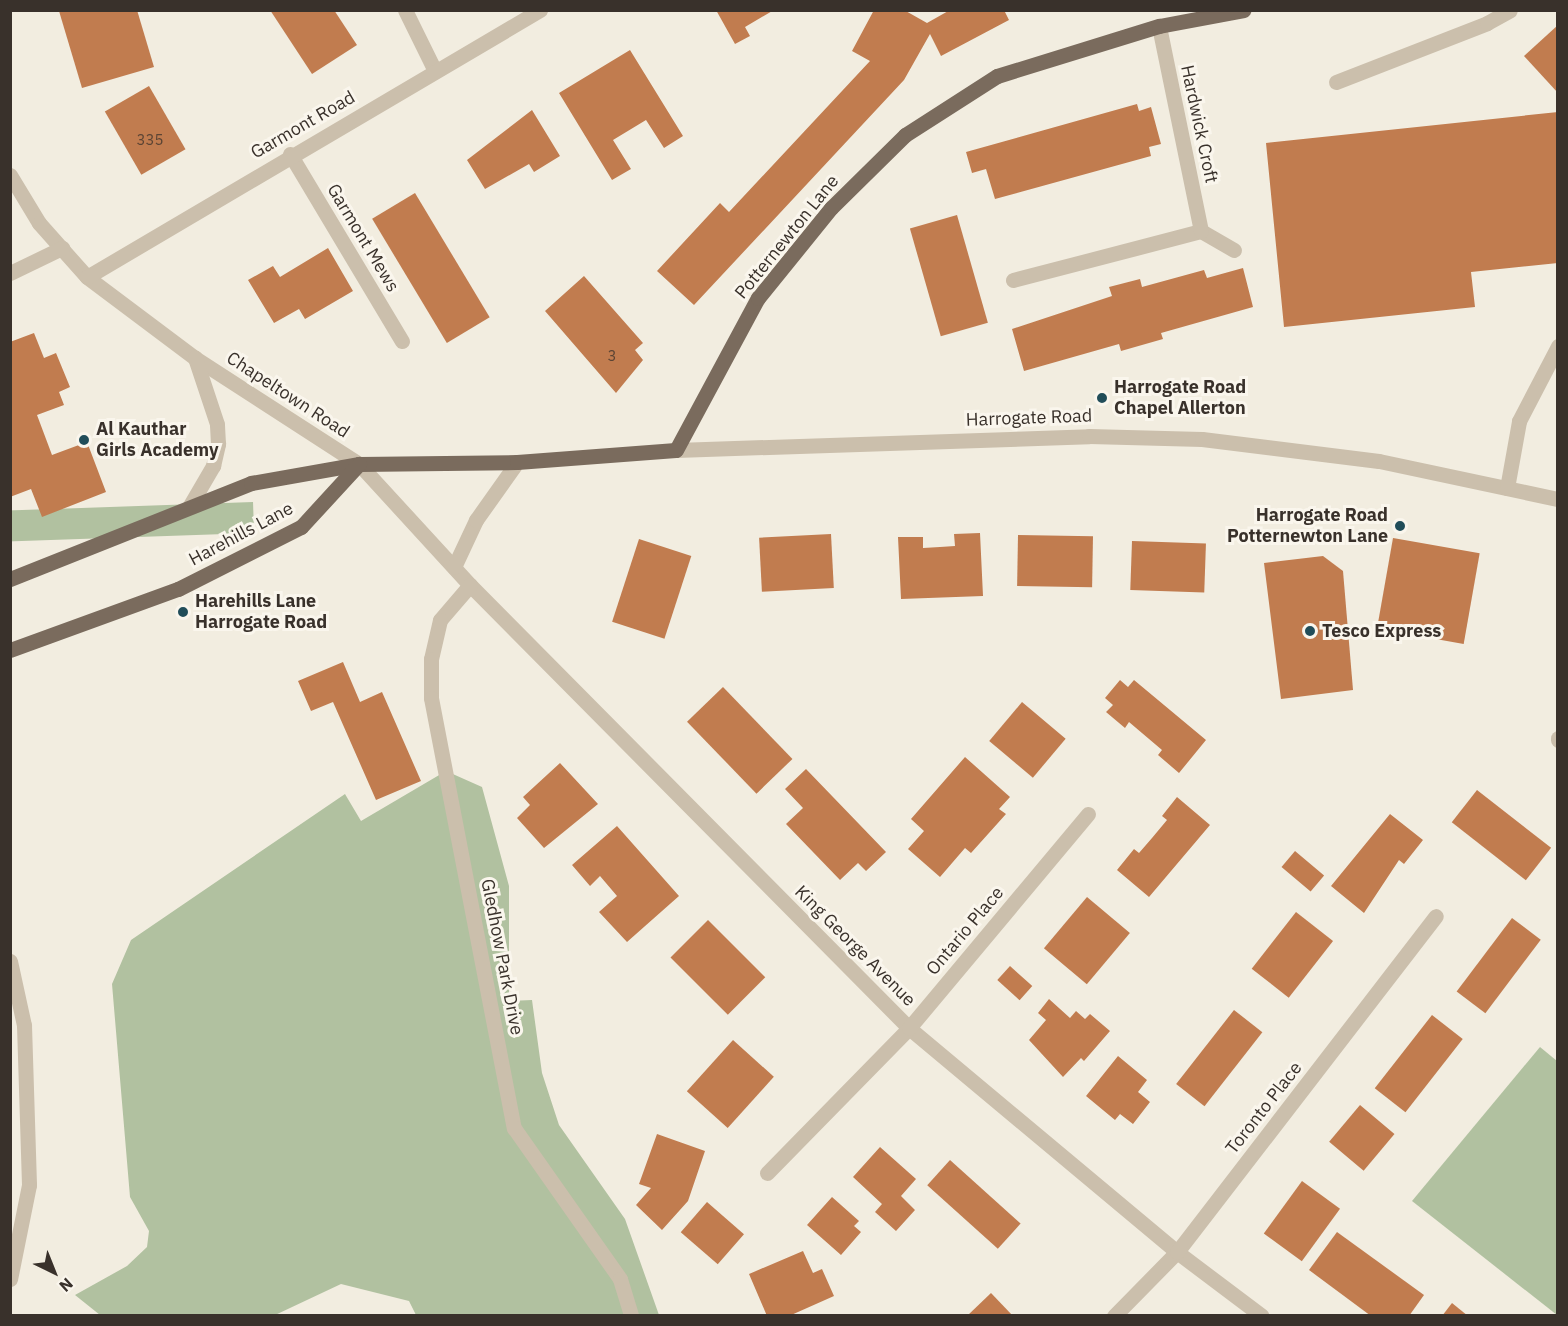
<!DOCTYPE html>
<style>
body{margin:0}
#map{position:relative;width:1568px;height:1326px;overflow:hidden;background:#f2ede0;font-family:"IBM Plex Sans",sans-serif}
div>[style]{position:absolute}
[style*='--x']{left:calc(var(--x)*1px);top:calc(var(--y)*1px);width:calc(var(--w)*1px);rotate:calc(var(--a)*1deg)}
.green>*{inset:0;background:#b1c1a0;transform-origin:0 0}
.building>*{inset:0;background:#c17c4f;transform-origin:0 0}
.minor>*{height:15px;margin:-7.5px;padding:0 7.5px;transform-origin:7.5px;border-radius:7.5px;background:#cbbfac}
.major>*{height:15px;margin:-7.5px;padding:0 7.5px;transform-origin:7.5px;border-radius:7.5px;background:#7a6b5d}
.dots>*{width:16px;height:16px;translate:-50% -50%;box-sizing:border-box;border:3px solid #faf6ed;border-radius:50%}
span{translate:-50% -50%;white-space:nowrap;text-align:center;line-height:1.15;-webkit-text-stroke:6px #faf6ed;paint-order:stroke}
.number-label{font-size:15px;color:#5b4434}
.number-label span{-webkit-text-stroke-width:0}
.street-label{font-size:18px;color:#39312b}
.poi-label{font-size:18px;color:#39312b;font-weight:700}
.left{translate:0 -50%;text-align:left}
.right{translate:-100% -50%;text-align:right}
.frame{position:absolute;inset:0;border:12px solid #39312b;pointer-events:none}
.north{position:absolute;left:24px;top:1242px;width:60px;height:60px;-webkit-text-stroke:4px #faf6ed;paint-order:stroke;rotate:137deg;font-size:16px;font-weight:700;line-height:24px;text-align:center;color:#39312b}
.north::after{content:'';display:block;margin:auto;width:21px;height:27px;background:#39312b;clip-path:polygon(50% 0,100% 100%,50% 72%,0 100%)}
</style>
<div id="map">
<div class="green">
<div style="left:253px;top:502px;width:31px;height:260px;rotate:88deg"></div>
<div style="clip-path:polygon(446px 771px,482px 787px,509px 886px,509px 1001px,532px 1000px,542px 1073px,559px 1125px,625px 1219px,659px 1315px,416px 1315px,409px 1301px,341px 1284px,273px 1316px,100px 1315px,75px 1295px,127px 1266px,147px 1247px,149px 1231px,130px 1197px,112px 984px,131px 940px,345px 794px,361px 821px)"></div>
<div style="clip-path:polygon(1540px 1047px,1557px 1061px,1557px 1315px,1412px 1201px)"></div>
</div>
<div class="building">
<div style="clip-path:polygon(62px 10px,137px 10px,154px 67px,82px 88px,59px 11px)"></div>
<div style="clip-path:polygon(270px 10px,334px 10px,357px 45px,312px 74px)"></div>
<div style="clip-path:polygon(716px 10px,774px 10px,745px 27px,750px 36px,735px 44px)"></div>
<div style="clip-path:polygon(874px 10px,904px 10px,927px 23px,950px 10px,1004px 10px,1009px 20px,941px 56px,930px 34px,904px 80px,694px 305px,657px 271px,720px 203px,729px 212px,870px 61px,852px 51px)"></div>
<div style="clip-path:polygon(1558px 25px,1558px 93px,1524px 56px)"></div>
<div style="clip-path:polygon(630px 50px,683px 136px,664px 148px,646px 120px,613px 140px,631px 169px,612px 180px,559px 93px)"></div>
<div style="left:149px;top:86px;width:73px;height:51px;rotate:60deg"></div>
<div style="clip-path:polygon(1137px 104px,1139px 111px,1151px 107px,1161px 144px,1149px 147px,1151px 156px,995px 199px,986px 169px,972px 173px,966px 152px)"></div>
<div style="clip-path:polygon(532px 110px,560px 156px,534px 172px,529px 164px,485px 189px,467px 160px)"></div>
<div style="clip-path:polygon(1558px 112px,1558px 263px,1471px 272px,1475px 307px,1284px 327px,1266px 143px)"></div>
<div style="left:415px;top:193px;width:145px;height:50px;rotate:59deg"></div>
<div style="left:957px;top:215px;width:112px;height:49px;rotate:74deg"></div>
<div style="clip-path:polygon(328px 248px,353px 291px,305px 319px,299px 309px,274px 323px,248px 280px,273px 266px,280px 277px)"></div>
<div style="clip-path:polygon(1243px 268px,1253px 307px,1161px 333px,1163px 339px,1121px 351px,1119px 344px,1024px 371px,1012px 329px,1112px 296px,1109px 287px,1140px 279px,1142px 287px,1204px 270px,1207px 278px)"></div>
<div style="clip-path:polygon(584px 276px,643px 343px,635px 350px,643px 360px,616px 393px,545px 311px)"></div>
<div style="clip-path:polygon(34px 333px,44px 358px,56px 353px,70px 387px,59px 392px,64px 405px,37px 415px,52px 455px,87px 442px,106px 492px,42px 517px,31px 489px,10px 497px,10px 342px)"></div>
<div style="clip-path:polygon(980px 533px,983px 596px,901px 599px,898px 537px,923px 537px,923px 548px,940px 547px,955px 546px,954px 534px)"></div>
<div style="left:831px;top:534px;width:54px;height:72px;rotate:87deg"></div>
<div style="left:1018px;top:535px;width:75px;height:51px;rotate:1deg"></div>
<div style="left:1393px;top:538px;width:88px;height:92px;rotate:10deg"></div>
<div style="left:639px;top:539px;width:55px;height:87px;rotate:18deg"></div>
<div style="left:1132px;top:541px;width:74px;height:49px;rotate:2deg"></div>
<div style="clip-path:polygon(1323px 556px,1343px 571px,1353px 690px,1281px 699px,1264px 563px)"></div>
<div style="clip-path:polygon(343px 662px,360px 702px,382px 692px,421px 781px,376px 800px,333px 702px,311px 711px,298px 681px)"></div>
<div style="clip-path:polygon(1120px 680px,1128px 687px,1134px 680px,1206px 740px,1179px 773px,1158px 755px,1162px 750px,1129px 722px,1125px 728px,1106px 712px,1113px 705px,1105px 698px)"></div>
<div style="left:723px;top:687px;width:100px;height:50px;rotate:46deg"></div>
<div style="left:1022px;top:702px;width:57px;height:51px;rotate:40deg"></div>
<div style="clip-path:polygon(965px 757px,1010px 797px,999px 809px,1006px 814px,971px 853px,965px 848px,940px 877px,908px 849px,924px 831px,911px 819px)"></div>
<div style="clip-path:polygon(560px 763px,598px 804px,544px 848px,517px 818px,530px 805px,523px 797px)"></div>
<div style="clip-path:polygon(806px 769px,886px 852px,866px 871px,858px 863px,840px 880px,786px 824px,803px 808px,785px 789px)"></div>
<div style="left:1477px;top:790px;width:94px;height:41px;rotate:38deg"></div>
<div style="clip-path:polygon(1177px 797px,1210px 825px,1149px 897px,1117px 870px,1134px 849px,1139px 853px,1152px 838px,1167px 820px,1162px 816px)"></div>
<div style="clip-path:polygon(1390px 814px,1423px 840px,1404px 864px,1399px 860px,1364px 913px,1331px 886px)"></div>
<div style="clip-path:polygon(617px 826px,679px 896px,627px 942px,599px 912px,617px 896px,600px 876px,590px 886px,572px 865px)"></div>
<div style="left:1295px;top:851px;width:38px;height:21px;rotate:40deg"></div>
<div style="left:1087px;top:897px;width:56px;height:67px;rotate:40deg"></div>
<div style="left:1296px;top:912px;width:47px;height:72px;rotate:38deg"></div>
<div style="left:1512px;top:918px;width:36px;height:92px;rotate:37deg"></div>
<div style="left:708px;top:920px;width:81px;height:53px;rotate:45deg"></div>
<div style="left:1010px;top:966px;width:30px;height:19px;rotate:42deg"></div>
<div style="clip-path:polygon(1049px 999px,1070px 1018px,1076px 1011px,1085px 1019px,1090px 1014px,1110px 1031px,1084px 1061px,1081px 1058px,1063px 1077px,1029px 1040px,1046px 1020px,1038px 1013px)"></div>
<div style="left:1234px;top:1010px;width:36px;height:94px;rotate:38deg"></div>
<div style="left:1432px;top:1015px;width:39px;height:93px;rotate:38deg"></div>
<div style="left:733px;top:1040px;width:55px;height:69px;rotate:42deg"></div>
<div style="clip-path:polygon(1118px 1056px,1147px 1080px,1138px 1092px,1150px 1102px,1133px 1124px,1120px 1114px,1115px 1120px,1086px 1096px)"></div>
<div style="left:1360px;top:1105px;width:45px;height:48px;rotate:40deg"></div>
<div style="clip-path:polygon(657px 1134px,705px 1151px,688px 1201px,662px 1230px,636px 1205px,651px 1188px,639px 1184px)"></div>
<div style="clip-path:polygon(880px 1147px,916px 1179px,901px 1196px,915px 1210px,896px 1231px,875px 1212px,882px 1204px,853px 1177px)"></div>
<div style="left:950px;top:1160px;width:95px;height:34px;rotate:42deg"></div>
<div style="left:1302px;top:1181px;width:47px;height:65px;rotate:36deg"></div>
<div style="clip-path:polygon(832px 1197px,859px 1221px,854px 1226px,861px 1232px,841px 1255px,807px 1225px)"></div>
<div style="left:707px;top:1202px;width:49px;height:40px;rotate:41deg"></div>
<div style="clip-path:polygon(1337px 1232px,1424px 1295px,1409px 1316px,1371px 1316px,1309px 1270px)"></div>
<div style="clip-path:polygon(803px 1251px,813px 1273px,822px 1269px,834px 1296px,789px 1316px,767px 1316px,749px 1274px)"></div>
<div style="clip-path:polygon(991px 1293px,1013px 1316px,967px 1316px)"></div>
<div style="clip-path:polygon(1452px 1303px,1468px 1316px,1442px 1316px)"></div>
</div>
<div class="minor">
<div style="--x:405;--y:10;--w:68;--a:63.8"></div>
<div style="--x:1336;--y:82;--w:162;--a:-21.3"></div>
<div style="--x:1487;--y:23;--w:26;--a:-29"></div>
<div style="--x:290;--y:154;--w:218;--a:59.1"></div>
<div style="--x:10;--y:175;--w:56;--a:58.9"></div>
<div style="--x:39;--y:223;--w:72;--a:48.4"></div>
<div style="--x:87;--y:277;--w:135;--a:36.9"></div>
<div style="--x:195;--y:358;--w:195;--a:32.9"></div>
<div style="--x:359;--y:464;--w:164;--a:47.5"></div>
<div style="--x:470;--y:585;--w:624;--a:45.26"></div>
<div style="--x:909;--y:1028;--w:349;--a:39.9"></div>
<div style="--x:1177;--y:1252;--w:106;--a:37"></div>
<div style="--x:1201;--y:231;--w:38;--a:30"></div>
<div style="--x:10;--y:273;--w:58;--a:-25.7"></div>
<div style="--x:87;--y:277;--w:526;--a:-30.52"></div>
<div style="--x:1013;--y:280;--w:194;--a:-14.6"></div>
<div style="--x:1201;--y:231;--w:209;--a:-101.6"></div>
<div style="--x:676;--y:450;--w:413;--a:-1.9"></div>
<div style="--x:1089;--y:436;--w:113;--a:1.5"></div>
<div style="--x:1202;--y:439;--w:178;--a:7.1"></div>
<div style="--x:1379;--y:461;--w:183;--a:12"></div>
<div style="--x:1507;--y:488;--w:68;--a:-79.8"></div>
<div style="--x:1519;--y:421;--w:85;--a:-62.5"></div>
<div style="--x:189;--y:507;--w:48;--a:-59.7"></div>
<div style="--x:213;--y:466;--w:23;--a:-77"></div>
<div style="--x:218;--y:444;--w:20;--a:-93"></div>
<div style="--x:217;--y:424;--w:70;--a:-108.4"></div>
<div style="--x:454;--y:567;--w:52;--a:-64.9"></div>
<div style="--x:476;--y:520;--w:71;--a:-54.7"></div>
<div style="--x:470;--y:585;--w:46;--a:130.6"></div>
<div style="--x:440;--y:620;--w:40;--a:103"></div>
<div style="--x:431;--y:659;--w:39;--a:90"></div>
<div style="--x:431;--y:698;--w:438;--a:79.1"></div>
<div style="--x:514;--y:1128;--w:184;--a:54.9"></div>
<div style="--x:620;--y:1279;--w:39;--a:73"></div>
<div style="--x:1558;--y:738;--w:2;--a:90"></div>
<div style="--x:10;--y:961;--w:66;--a:77.7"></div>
<div style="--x:24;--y:1025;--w:160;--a:88.2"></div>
<div style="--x:29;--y:1185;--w:96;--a:101.4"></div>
<div style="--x:767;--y:1173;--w:203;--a:-45.6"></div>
<div style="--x:909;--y:1028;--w:279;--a:-50.1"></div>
<div style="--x:1114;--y:1316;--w:90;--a:-45.5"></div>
<div style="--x:1177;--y:1252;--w:424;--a:-52.4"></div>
</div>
<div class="major">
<div style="--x:10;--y:579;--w:259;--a:-21.7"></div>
<div style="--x:251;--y:483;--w:110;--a:-10"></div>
<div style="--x:359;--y:464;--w:158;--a:-0.7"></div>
<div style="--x:517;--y:462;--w:159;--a:-4.3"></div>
<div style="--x:676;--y:450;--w:173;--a:-61.7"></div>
<div style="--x:758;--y:298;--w:116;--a:-51"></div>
<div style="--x:831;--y:208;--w:104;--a:-44.6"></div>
<div style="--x:905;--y:135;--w:109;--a:-32.7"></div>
<div style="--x:997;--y:76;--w:170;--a:-17.2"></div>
<div style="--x:1159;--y:26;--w:86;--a:-10.7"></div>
<div style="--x:10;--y:650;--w:179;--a:-20"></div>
<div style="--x:178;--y:589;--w:138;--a:-26.8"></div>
<div style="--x:301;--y:527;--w:86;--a:-47.4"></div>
</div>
<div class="dots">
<div style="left:1102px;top:398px;background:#214d59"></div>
<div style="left:84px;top:440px;background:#214d59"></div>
<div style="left:1400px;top:526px;background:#214d59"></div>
<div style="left:183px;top:612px;background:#214d59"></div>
<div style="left:1310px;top:631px;background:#214d59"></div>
</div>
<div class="number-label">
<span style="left:150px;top:140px">335</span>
<span style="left:612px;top:356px">3</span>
</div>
<div class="street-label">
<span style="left:1199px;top:124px;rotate:78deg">Hardwick Croft</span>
<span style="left:303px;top:125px;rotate:-30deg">Garmont Road</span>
<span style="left:787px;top:237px;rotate:-51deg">Potternewton Lane</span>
<span style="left:363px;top:238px;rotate:59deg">Garmont Mews</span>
<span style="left:288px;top:395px;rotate:33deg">Chapeltown Road</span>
<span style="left:1029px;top:418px;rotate:-2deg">Harrogate Road</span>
<span style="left:241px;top:534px;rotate:-28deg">Harehills Lane</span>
<span style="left:965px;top:931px;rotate:-50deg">Ontario Place</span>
<span style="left:855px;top:946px;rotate:45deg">King George Avenue</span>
<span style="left:502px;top:957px;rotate:79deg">Gledhow Park Drive</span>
<span style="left:1264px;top:1108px;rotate:-52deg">Toronto Place</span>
</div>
<div class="poi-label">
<span class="left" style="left:1114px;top:398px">Harrogate Road<br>Chapel Allerton</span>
<span class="left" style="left:96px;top:440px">Al Kauthar<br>Girls Academy</span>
<span class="right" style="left:1388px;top:526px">Harrogate Road<br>Potternewton Lane</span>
<span class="left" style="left:195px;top:612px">Harehills Lane<br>Harrogate Road</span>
<span class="left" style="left:1322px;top:631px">Tesco Express</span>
</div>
<div class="frame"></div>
<div class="north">N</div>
</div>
